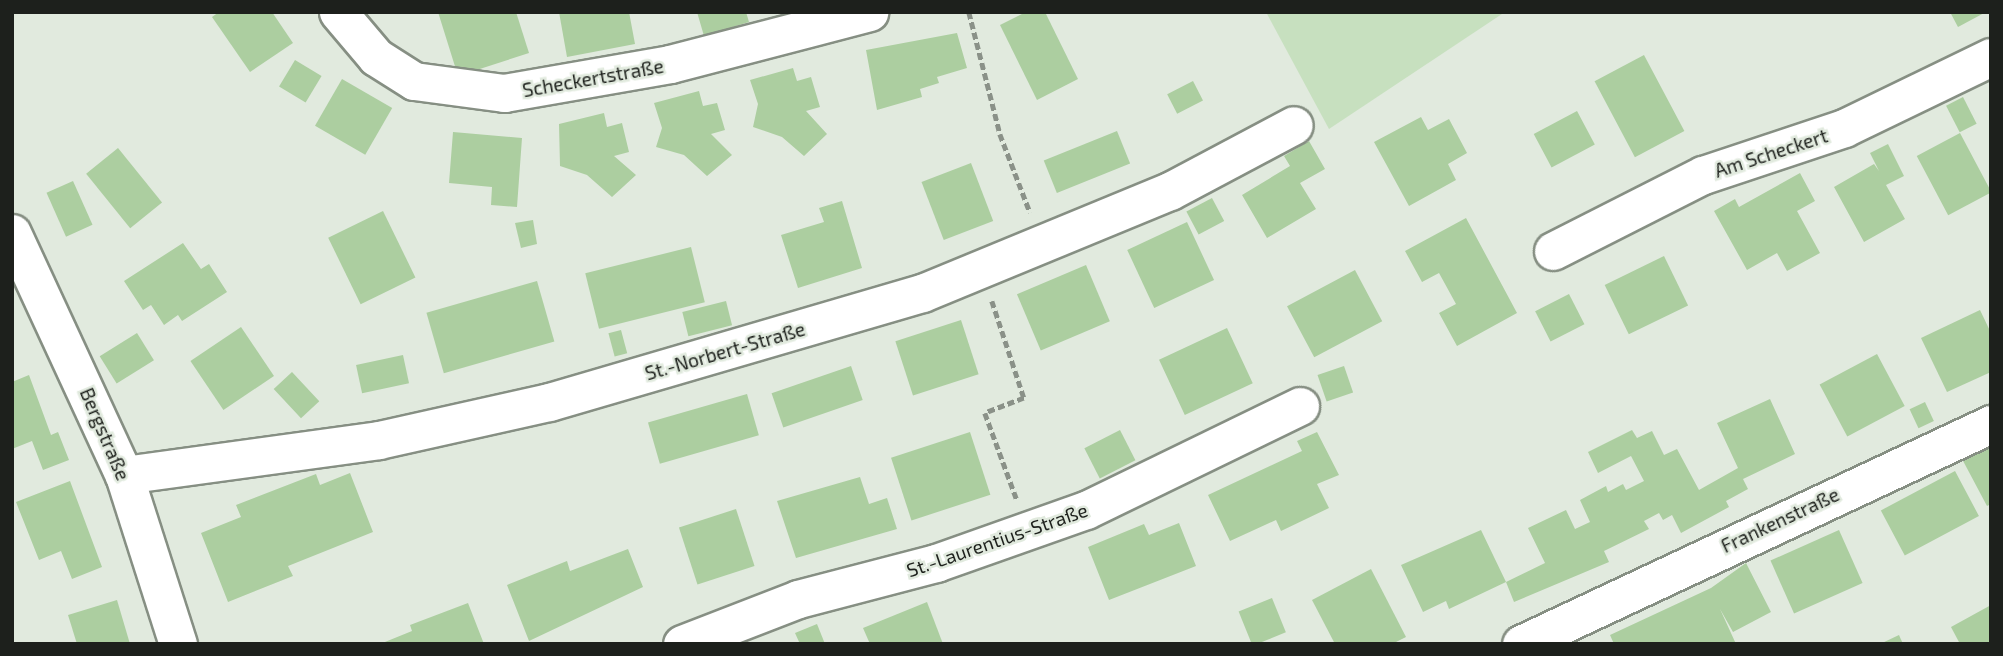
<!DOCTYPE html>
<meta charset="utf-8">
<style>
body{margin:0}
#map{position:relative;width:2003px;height:656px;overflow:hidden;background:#e1eade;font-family:"Exo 2",sans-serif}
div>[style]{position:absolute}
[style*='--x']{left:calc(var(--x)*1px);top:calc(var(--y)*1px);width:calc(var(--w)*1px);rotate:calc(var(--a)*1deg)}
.green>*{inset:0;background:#c7e0bf}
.building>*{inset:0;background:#accea0;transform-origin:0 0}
.path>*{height:4.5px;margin-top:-2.25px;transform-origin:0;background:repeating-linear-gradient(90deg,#8a9188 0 7px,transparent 0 10.5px)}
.roads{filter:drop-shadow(2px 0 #868f83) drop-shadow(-2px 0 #868f83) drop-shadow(0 2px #868f83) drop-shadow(0 -2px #868f83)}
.street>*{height:37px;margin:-18.5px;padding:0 18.5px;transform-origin:18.5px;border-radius:18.5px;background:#fff}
span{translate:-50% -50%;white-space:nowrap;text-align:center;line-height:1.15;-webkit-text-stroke:5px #e1eade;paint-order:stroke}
.street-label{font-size:19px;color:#1d201c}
.frame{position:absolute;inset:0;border:14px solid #1d201c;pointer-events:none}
</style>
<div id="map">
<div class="green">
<div style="clip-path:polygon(1266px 12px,1505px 12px,1329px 129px)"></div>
</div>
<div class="building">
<div style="clip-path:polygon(219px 12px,272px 12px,293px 43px,250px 72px,212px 17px)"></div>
<div style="clip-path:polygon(438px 12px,516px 12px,529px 53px,458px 76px)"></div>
<div style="clip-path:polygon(559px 12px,629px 12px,635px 44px,567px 57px)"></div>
<div style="clip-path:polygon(697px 12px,746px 12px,749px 22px,704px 36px)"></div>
<div style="clip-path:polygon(1026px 12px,1045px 12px,1078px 79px,1037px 100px,1000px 25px)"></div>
<div style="clip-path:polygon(1950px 12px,1986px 12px,1958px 27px)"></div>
<div style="clip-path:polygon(957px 33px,967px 68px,937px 77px,939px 83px,920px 89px,922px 97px,877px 110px,866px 50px)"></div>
<div style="left:1644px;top:55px;width:86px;height:56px;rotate:62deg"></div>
<div style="left:295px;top:60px;width:31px;height:31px;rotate:31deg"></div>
<div style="clip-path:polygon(793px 68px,797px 81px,811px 77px,820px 107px,806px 111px,827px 134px,804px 156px,782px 137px,753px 127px,758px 104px,750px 80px)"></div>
<div style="left:342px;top:79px;width:58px;height:54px;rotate:30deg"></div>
<div style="left:1193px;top:81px;width:22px;height:29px;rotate:63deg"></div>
<div style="clip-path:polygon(699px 91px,703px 106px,717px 103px,725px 130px,711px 134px,732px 155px,707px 176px,684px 155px,656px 147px,662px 128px,654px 103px)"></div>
<div style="left:1963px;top:97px;width:30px;height:19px;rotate:63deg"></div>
<div style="left:1577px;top:111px;width:38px;height:49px;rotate:62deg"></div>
<div style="clip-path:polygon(604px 113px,607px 127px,622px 123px,629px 152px,614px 156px,636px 175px,612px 197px,587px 175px,560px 166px,559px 124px)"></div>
<div style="clip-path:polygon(1421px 117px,1428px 130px,1449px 119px,1467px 153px,1448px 164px,1456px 180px,1409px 206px,1374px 142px)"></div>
<div style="left:1117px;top:131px;width:35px;height:79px;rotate:68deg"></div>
<div style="clip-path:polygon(453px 132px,522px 138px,517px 207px,491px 205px,492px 187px,449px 183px)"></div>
<div style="left:1960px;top:133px;width:67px;height:49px;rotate:62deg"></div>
<div style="clip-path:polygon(1309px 141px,1325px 169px,1300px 183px,1316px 209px,1267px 238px,1242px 195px,1290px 166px,1284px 156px)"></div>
<div style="clip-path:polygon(1888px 144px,1904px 176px,1886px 185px,1905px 219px,1864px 242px,1834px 187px,1874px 164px,1879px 171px,1870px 153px)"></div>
<div style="left:118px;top:148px;width:70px;height:41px;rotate:51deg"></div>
<div style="left:971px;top:163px;width:62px;height:53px;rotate:69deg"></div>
<div style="clip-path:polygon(1800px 173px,1815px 201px,1797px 211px,1820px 253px,1787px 271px,1777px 253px,1747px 270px,1714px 211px,1735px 199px,1739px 207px)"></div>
<div style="left:73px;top:181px;width:48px;height:29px;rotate:66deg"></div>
<div style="left:1212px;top:198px;width:26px;height:29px;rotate:62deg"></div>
<div style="clip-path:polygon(842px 201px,862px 268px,798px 288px,781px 235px,824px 222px,819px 208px)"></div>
<div style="left:383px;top:211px;width:74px;height:61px;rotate:64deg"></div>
<div style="clip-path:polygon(1466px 218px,1517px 313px,1457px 346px,1439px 313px,1456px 304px,1439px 273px,1422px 282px,1405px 251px)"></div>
<div style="clip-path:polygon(533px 220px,537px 244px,521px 248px,515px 223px)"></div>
<div style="left:1187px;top:222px;width:64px;height:66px;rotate:65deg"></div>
<div style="clip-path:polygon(183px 243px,201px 269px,209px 264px,227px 292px,182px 321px,178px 315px,164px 325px,151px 305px,143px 310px,124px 281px)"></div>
<div style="left:691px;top:247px;width:57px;height:109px;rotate:76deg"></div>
<div style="left:1664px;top:256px;width:55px;height:66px;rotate:64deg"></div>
<div style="left:1086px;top:265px;width:61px;height:75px;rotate:67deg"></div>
<div style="left:1355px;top:270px;width:58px;height:77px;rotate:62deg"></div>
<div style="left:537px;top:281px;width:63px;height:115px;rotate:74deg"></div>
<div style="left:1569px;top:294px;width:34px;height:38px;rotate:63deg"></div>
<div style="left:726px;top:301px;width:25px;height:45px;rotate:76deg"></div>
<div style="clip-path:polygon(1980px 310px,1991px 333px,1991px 372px,1947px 392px,1921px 338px)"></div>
<div style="left:961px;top:320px;width:57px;height:69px;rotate:72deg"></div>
<div style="left:241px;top:327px;width:59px;height:61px;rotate:56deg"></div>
<div style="left:1227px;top:328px;width:61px;height:75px;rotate:65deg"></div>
<div style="left:621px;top:330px;width:24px;height:13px;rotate:75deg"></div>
<div style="left:137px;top:333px;width:32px;height:44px;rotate:58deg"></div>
<div style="left:1877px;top:354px;width:59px;height:65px;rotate:62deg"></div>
<div style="left:403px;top:355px;width:29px;height:48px;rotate:78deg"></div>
<div style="left:851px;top:366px;width:36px;height:84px;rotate:71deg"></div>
<div style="left:1344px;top:366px;width:28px;height:28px;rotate:71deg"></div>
<div style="left:292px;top:372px;width:40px;height:25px;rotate:47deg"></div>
<div style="clip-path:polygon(29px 375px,51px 435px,58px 432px,69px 460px,43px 470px,32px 441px,12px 449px,12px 382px)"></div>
<div style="left:747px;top:394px;width:43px;height:103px;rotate:74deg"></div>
<div style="clip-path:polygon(1770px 399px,1795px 454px,1743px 479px,1748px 489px,1726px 501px,1729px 507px,1681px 533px,1672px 515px,1663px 520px,1659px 513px,1644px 521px,1649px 529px,1604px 551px,1609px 562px,1514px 602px,1506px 582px,1545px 563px,1528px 528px,1566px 510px,1575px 529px,1590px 522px,1580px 500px,1606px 486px,1608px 492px,1623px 484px,1626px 490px,1644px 481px,1631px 456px,1598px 473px,1588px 452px,1632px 430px,1637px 438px,1652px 431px,1664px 455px,1677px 449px,1699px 490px,1738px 468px,1717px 423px)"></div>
<div style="left:1925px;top:402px;width:21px;height:17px;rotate:65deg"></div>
<div style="left:1120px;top:430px;width:34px;height:40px;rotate:63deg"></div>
<div style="left:970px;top:432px;width:66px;height:83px;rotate:72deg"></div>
<div style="clip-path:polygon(1317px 432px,1339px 475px,1317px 484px,1329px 508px,1281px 531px,1276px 520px,1230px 541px,1208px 495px,1302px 451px,1297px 441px)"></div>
<div style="clip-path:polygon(1991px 442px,1991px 504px,1987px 506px,1961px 457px)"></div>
<div style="left:1955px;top:471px;width:51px;height:84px;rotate:62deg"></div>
<div style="clip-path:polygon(350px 473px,373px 532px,288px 566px,293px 576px,228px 602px,201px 533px,241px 517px,236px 505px,316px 474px,320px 485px)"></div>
<div style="clip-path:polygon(860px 477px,869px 504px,887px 498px,897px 529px,796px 558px,777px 501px)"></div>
<div style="clip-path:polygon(70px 481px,102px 567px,72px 579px,61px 551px,39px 560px,16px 502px)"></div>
<div style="left:736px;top:509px;width:60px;height:60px;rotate:72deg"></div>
<div style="clip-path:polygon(1179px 523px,1196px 566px,1109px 600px,1088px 547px,1144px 524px,1149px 535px)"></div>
<div style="clip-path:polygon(1481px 530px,1506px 582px,1449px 609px,1446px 601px,1423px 612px,1401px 565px)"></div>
<div style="left:1839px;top:530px;width:58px;height:75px;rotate:66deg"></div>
<div style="clip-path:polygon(628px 549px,643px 587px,529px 641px,507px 585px,567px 561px,570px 571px)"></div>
<div style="clip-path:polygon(1746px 563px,1771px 612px,1733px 632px,1720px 609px,1736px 644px,1614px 644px,1610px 635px,1711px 588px)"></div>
<div style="clip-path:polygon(1371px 569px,1406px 637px,1392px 644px,1335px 644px,1312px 600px)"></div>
<div style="left:1272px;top:598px;width:37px;height:36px;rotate:68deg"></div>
<div style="clip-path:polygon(117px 600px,130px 644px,77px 644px,68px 615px)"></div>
<div style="clip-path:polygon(927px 602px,943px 644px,870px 644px,863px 628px)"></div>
<div style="clip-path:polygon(468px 603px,484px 644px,380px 644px,412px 631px,410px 625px)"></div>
<div style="clip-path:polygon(1991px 605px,1991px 644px,1960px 644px,1951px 627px)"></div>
<div style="clip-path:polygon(817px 624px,825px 644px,800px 644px,795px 633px)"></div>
<div style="clip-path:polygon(1899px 635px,1903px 644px,1880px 644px)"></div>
</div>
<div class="path">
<div style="--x:969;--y:12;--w:126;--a:75.7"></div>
<div style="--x:1000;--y:134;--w:84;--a:69"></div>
<div style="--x:992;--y:301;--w:102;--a:71.7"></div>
<div style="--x:1024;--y:398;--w:42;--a:159"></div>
<div style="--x:985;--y:413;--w:93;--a:69.8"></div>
</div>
<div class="roads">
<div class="street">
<div style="--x:338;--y:12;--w:59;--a:49.8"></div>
<div style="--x:376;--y:57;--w:45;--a:32.3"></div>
<div style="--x:414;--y:81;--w:91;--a:7.6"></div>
<div style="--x:504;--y:93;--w:169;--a:-9.9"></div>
<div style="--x:670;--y:64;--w:206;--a:-14.6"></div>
<div style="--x:12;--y:233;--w:267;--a:65.2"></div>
<div style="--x:124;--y:475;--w:177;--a:72.3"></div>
<div style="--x:1553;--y:251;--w:168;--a:-26.9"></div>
<div style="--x:1703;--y:175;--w:149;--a:-18.4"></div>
<div style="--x:1844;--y:128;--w:163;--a:-25.8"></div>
<div style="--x:124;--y:475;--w:257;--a:-7.8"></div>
<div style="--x:379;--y:440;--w:174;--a:-12.6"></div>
<div style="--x:549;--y:402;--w:389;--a:-16.3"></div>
<div style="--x:922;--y:293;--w:268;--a:-22.4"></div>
<div style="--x:1170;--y:191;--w:140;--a:-28"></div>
<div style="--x:682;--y:644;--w:124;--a:-21.2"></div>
<div style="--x:798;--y:599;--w:143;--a:-14.6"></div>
<div style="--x:936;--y:563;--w:159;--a:-19.5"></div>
<div style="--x:1086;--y:510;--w:238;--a:-25.9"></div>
<div style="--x:1521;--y:644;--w:519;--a:-25.08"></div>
</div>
</div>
<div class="street-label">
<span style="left:593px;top:78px;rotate:-10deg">Scheckertstraße</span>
<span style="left:1771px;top:153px;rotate:-18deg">Am Scheckert</span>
<span style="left:725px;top:351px;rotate:-16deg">St.-Norbert-Straße</span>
<span style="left:105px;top:434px;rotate:67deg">Bergstraße</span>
<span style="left:1780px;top:520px;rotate:-25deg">Frankenstraße</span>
<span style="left:997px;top:540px;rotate:-19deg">St.-Laurentius-Straße</span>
</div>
<div class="frame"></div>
</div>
